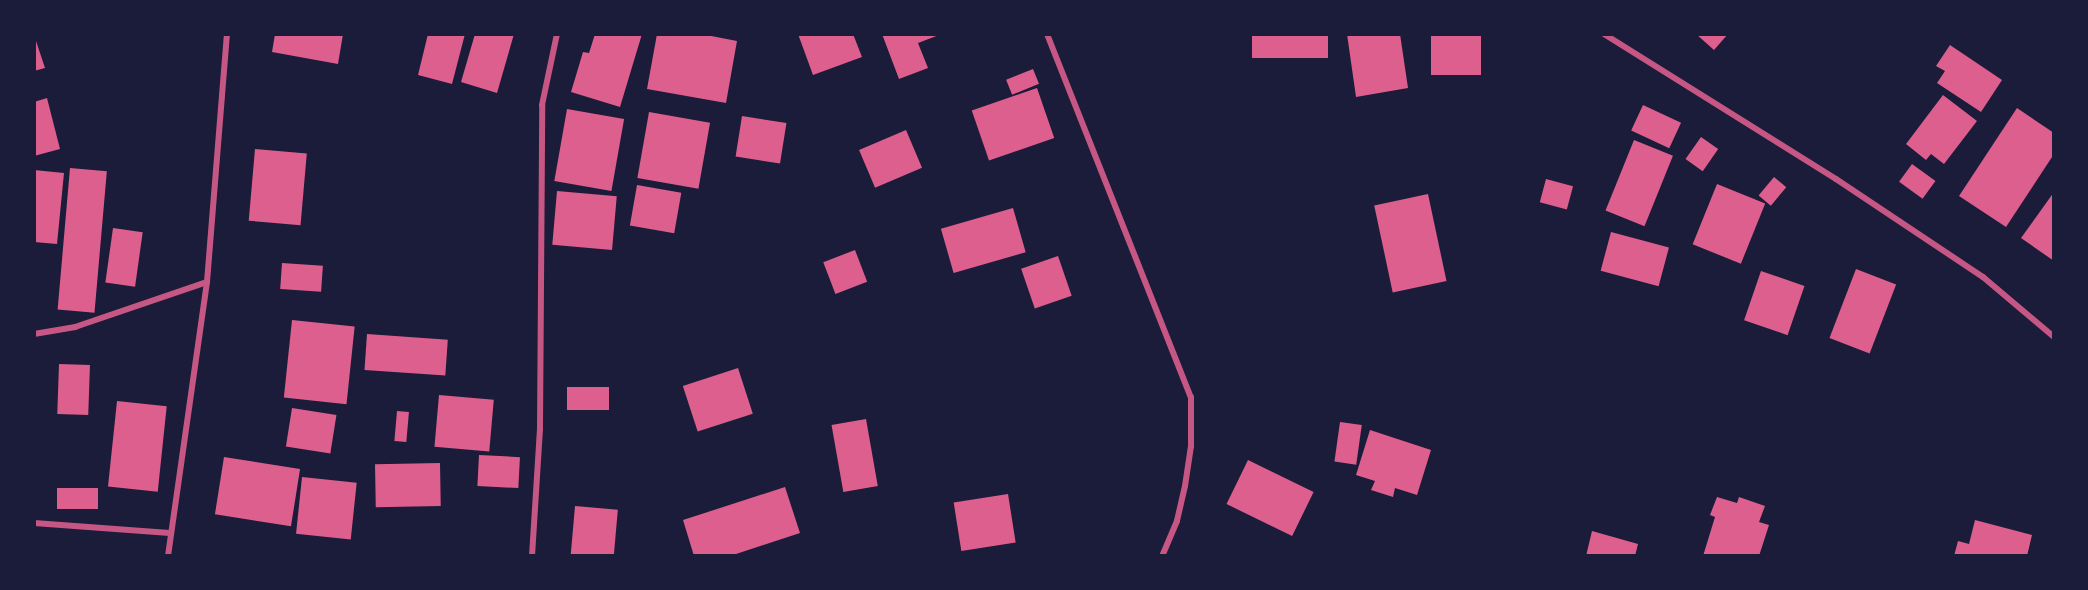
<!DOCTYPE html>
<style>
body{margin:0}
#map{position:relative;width:2088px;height:590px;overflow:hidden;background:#1b1b3a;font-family:Overpass,sans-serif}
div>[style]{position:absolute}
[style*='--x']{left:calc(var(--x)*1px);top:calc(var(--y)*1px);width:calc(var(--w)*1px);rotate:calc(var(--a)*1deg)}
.building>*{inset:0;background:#dd5f8e;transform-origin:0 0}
.minor>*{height:6px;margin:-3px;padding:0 3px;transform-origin:3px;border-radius:3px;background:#c65784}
span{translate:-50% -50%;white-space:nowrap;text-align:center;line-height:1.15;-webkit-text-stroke:6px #1b1b3a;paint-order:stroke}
.frame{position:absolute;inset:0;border:36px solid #1b1b3a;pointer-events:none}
</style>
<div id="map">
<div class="building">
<div style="clip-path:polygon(275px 34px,343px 34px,338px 64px,272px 52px)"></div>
<div style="clip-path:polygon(428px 34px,465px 34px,452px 84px,418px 75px)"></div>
<div style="clip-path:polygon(475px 34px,514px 34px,497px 93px,461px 82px)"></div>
<div style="clip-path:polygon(595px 34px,642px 34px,620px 107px,571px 92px,583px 52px,589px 53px)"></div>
<div style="clip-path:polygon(657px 34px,701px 34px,737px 41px,726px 103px,647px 89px)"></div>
<div style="clip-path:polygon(798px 34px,853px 34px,862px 57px,813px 75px)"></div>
<div style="clip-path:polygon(882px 34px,939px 34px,939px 35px,918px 43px,928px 68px,899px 79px)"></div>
<div style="left:1252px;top:34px;width:76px;height:24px"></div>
<div style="clip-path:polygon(1347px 34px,1400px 34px,1408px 88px,1356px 97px)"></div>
<div style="left:1431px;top:34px;width:50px;height:41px"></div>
<div style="clip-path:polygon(1696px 34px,1728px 34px,1714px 50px)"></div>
<div style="clip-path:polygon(34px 35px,45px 68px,34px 71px)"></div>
<div style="clip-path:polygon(1950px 45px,2002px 80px,1981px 112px,1937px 83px,1945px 71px,1936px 66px)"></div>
<div style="left:1033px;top:69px;width:16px;height:29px;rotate:68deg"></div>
<div style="left:1037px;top:88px;width:53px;height:69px;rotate:71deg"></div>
<div style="clip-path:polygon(1943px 95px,1977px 121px,1944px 164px,1931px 154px,1926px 160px,1906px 144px)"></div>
<div style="clip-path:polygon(47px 98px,60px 149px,34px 156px,34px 102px)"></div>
<div style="left:1643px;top:105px;width:42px;height:28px;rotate:25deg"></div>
<div style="clip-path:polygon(2017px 108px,2054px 133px,2054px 154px,2006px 227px,1959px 196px)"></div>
<div style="left:567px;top:109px;width:58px;height:73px;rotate:10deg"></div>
<div style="left:649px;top:112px;width:62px;height:67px;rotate:10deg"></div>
<div style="left:742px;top:116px;width:45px;height:41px;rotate:9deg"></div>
<div style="left:906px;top:130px;width:41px;height:51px;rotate:67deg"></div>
<div style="left:1701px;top:137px;width:21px;height:27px;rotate:35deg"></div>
<div style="left:1634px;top:140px;width:42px;height:76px;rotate:22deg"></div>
<div style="left:255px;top:149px;width:52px;height:72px;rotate:5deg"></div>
<div style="left:1912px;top:164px;width:29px;height:22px;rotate:36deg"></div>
<div style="left:70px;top:168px;width:37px;height:142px;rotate:5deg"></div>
<div style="clip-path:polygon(34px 170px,64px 173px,57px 244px,34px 242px)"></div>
<div style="left:1774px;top:177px;width:16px;height:24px;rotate:40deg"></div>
<div style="left:1546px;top:179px;width:28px;height:24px;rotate:15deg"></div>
<div style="left:1717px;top:184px;width:52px;height:65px;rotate:22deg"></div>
<div style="left:637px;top:185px;width:45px;height:41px;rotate:10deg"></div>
<div style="left:557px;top:191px;width:60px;height:54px;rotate:5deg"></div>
<div style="clip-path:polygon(2054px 192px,2054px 261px,2021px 238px)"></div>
<div style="left:1428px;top:194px;width:89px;height:55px;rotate:78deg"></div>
<div style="left:1013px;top:208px;width:46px;height:75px;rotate:74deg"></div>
<div style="left:113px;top:228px;width:30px;height:55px;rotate:8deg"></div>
<div style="left:1611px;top:232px;width:60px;height:40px;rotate:15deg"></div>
<div style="left:855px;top:250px;width:34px;height:34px;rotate:69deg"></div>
<div style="left:1058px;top:256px;width:42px;height:39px;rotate:71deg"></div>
<div style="left:282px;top:263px;width:41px;height:26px;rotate:4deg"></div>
<div style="left:1856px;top:269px;width:43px;height:74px;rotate:21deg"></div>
<div style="left:1761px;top:271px;width:46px;height:52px;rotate:19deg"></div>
<div style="left:292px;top:320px;width:63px;height:78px;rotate:6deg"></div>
<div style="left:367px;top:334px;width:81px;height:36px;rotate:4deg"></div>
<div style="left:59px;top:364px;width:31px;height:50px;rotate:2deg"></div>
<div style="left:738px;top:368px;width:48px;height:58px;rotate:72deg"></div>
<div style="left:609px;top:387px;width:23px;height:42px;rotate:90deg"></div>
<div style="left:439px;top:395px;width:55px;height:52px;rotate:5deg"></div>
<div style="left:117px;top:401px;width:50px;height:86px;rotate:6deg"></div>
<div style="left:292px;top:408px;width:45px;height:39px;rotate:9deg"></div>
<div style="left:397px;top:411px;width:12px;height:30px;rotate:5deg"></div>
<div style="left:866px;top:419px;width:68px;height:35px;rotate:80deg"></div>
<div style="left:1340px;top:422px;width:22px;height:40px;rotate:8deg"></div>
<div style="clip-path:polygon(1370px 430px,1431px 450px,1417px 495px,1395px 488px,1393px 497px,1371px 490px,1375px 481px,1356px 475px)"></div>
<div style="left:479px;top:455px;width:41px;height:31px;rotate:3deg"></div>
<div style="left:224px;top:457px;width:77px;height:58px;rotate:9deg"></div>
<div style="left:1248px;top:460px;width:73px;height:49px;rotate:26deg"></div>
<div style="left:440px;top:463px;width:43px;height:65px;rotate:89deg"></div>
<div style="left:302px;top:477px;width:55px;height:57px;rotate:6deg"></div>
<div style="clip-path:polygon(785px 487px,800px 533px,730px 556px,694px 556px,683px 520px)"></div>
<div style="left:57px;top:488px;width:41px;height:21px"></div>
<div style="left:1008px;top:494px;width:49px;height:55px;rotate:81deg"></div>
<div style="clip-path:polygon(1717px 497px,1737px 503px,1739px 497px,1765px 506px,1759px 522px,1769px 525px,1759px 556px,1703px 556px,1715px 517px,1710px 515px)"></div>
<div style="left:575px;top:506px;width:43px;height:50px;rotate:5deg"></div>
<div style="clip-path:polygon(1975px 520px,2032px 535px,2027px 556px,1954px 556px,1958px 541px,1969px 544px)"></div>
<div style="clip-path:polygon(1592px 531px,1638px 544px,1635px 556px,1586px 556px)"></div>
</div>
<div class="minor">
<div style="--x:1047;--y:34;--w:391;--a:68.4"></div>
<div style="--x:1191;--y:397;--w:49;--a:90"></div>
<div style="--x:1191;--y:446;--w:40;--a:98.5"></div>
<div style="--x:1185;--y:486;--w:36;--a:103"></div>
<div style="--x:1177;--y:521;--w:38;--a:113"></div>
<div style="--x:1604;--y:34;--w:274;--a:32"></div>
<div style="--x:1836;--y:179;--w:177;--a:33.7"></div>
<div style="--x:1983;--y:277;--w:93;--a:40.2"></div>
<div style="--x:34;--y:334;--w:42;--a:-9.7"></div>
<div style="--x:75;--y:327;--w:139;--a:-18.8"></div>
<div style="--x:34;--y:523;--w:136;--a:4.2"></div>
<div style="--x:168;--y:556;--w:277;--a:-81.9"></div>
<div style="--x:207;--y:282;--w:249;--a:-85.4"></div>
<div style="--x:532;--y:556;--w:127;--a:-86.4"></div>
<div style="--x:540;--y:429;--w:324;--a:-89.6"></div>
<div style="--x:542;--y:105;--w:73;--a:-78.1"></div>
</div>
<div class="frame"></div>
</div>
